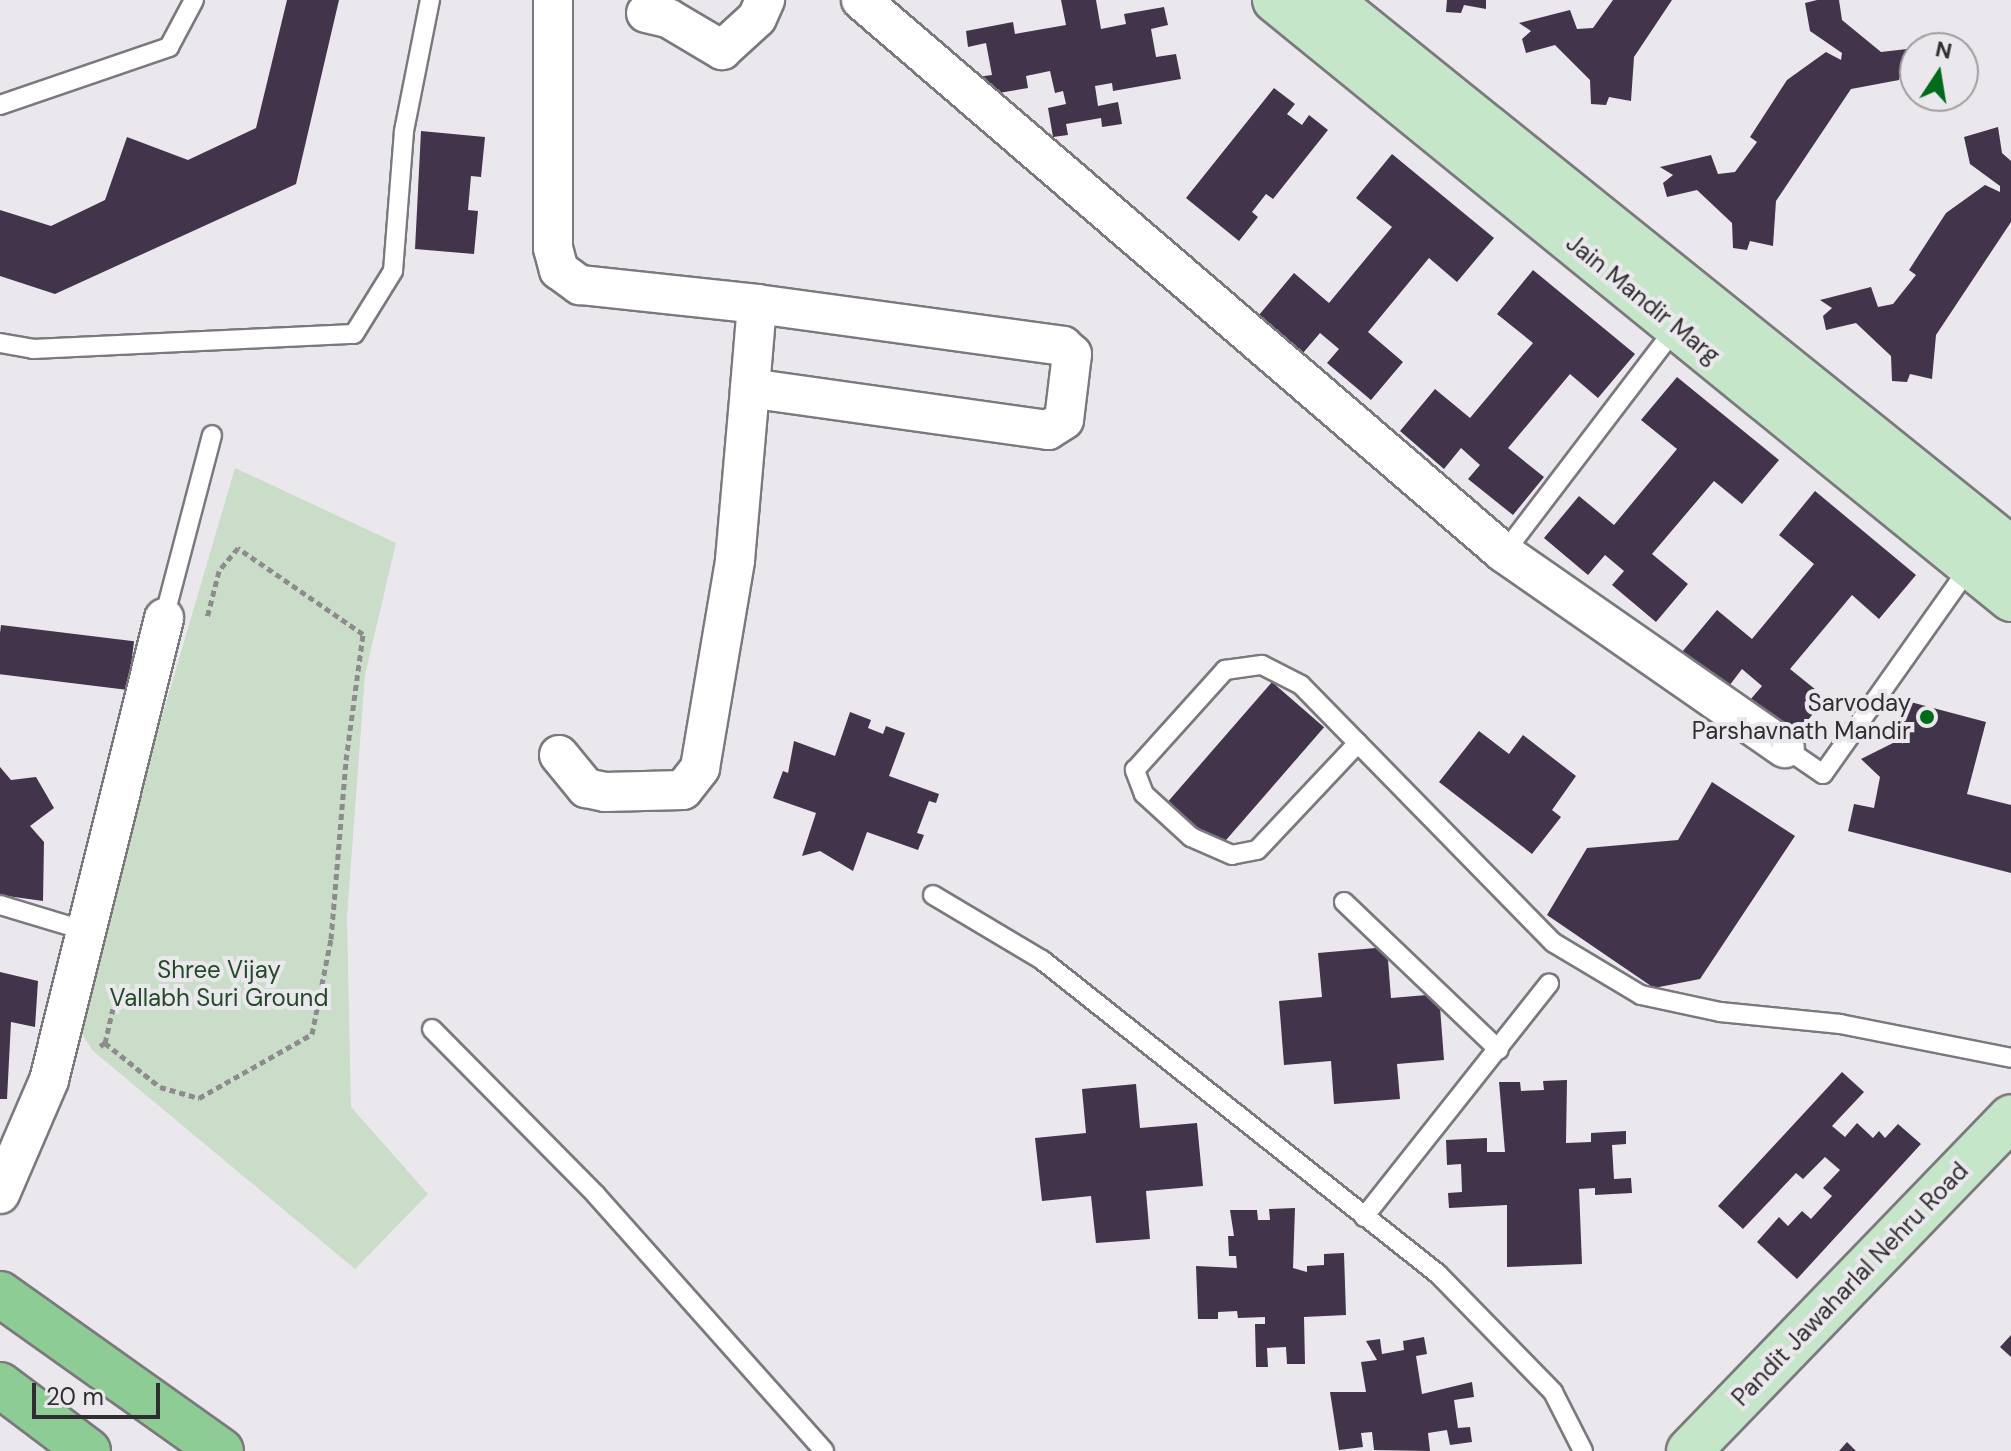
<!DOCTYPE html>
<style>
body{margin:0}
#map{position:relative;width:2011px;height:1451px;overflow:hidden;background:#ebe8ed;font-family:"DM Sans",sans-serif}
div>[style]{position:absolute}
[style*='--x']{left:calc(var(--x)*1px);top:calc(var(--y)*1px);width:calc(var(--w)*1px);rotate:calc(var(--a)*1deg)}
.green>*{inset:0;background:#c9ddc9}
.building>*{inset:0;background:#42344a;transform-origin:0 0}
.path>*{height:5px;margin-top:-2.5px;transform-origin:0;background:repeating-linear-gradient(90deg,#8e8b8f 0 6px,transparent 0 10px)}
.roads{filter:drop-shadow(2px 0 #7b797d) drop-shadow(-2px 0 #7b797d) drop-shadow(0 2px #7b797d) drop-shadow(0 -2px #7b797d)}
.lane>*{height:18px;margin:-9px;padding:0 9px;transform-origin:9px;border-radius:9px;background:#fff}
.street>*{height:38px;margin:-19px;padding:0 19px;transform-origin:19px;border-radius:19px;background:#fff}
.secondary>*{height:44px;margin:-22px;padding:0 22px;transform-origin:22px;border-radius:22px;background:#c6e6c9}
.primary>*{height:44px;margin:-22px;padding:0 22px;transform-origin:22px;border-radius:22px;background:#8dcc94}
.dots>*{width:22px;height:22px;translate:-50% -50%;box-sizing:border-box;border:4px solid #ebe8ed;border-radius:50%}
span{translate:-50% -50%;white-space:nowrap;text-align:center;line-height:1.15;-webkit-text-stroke:8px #ebe8ed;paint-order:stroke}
.street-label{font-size:24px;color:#302e30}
.poi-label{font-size:24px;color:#302e30}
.right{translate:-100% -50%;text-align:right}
.park-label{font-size:24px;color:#244926}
.north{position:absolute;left:1899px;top:32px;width:80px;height:80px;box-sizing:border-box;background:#ebe8ed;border:2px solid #a09ea1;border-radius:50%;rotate:12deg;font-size:22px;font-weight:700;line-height:32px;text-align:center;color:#302e30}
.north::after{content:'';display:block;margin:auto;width:28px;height:36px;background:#006b1a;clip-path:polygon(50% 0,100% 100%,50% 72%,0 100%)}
.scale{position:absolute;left:32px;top:1383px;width:128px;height:36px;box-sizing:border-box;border:4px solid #302e30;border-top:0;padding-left:10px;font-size:24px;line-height:28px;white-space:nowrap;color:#302e30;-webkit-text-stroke:6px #ebe8ed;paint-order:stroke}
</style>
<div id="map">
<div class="green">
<div style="clip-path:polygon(235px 468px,396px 543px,365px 675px,347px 917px,351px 1107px,428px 1194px,355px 1269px,93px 1051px,73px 1020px)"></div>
</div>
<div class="building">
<div style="clip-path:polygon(287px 0,339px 0,296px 184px,55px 294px,0 276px,0 210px,51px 226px,105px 200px,127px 137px,188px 160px,256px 128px)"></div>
<div style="clip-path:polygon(1061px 0,1096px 0,1101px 29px,1126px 24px,1124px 14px,1164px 7px,1168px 25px,1151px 29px,1156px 57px,1176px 54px,1181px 79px,1113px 91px,1112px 83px,1095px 86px,1098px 106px,1118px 102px,1122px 124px,1102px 127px,1101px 118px,1066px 124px,1068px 135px,1053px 137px,1048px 108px,1066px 104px,1063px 91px,1055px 93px,1050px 71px,1026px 76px,1028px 88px,981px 96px,977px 77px,992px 75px,986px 43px,968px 47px,966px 31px,1013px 22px,1015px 34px,1066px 25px)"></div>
<div style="clip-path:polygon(1447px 0,1486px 0,1486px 9px,1464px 5px,1461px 13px,1446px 12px)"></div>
<div style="clip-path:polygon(1613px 0,1672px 0,1634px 57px,1631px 101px,1609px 97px,1606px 105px,1591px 104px,1590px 80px,1555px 45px,1526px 53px,1522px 39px,1531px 31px,1519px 23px,1570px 10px,1577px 29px,1593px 28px)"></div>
<div style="clip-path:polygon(1817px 0,1839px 0,1842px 20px,1881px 52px,1907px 49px,1899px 80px,1851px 89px,1776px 201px,1773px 246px,1750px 241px,1747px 250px,1733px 248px,1732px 223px,1697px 190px,1667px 197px,1663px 183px,1673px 175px,1660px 167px,1711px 155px,1718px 174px,1735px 172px,1757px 142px,1750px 137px,1787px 80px,1826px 52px,1841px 60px,1842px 53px,1810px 31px,1805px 3px)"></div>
<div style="clip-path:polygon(1274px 88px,1295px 104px,1287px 114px,1302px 125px,1309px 115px,1328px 130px,1273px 199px,1266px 194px,1252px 212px,1258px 217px,1239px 241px,1186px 198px)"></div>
<div style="clip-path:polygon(1998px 127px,2002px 153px,2011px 161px,2011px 222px,1936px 335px,1932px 379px,1910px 374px,1907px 382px,1892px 381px,1891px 356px,1856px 323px,1826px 330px,1823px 316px,1832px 308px,1820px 300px,1871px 287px,1878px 307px,1893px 304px,1916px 275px,1909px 270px,1946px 213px,1985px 185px,2000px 192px,2000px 186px,1970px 164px,1964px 137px)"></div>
<div style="clip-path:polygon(421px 131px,485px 137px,481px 177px,471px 176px,468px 210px,478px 211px,474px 254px,415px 249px)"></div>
<div style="clip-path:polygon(1392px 154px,1494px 238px,1457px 282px,1429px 258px,1368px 332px,1403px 362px,1371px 400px,1327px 363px,1339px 349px,1320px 333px,1303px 353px,1259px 315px,1294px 273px,1329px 303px,1392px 227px,1356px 198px)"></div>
<div style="clip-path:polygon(1533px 270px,1635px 354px,1598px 398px,1570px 374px,1508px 448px,1544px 477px,1513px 515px,1468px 479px,1480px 465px,1461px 448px,1444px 469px,1400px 431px,1435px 389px,1470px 418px,1533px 343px,1497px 314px)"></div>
<div style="clip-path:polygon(1677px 377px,1779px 460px,1742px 504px,1714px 481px,1652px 554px,1688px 584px,1656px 622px,1612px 585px,1624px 571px,1605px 555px,1588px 575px,1544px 538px,1579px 496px,1614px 525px,1677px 449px,1641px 420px)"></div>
<div style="clip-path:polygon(1815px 491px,1916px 575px,1879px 619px,1852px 595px,1790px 669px,1826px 698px,1794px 737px,1750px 700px,1762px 686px,1742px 669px,1726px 690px,1682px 652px,1717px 610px,1752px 639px,1814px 564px,1779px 535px)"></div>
<div style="left:1px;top:625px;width:134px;height:49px;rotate:7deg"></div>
<div style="left:1272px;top:682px;width:69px;height:162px;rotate:41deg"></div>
<div style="clip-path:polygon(1903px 700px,1986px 722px,1967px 794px,2011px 805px,2011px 873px,1848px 831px,1854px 804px,1874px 808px,1880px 777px,1861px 759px,1899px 740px)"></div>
<div style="clip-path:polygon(850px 712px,871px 720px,868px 728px,883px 734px,886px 726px,905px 733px,889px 776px,939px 794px,936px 803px,929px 801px,917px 833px,924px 835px,918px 850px,867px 832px,853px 871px,820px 851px,802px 856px,816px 813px,773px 798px,783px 771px,788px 773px,794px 741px,835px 756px)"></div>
<div style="clip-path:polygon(1479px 731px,1509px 754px,1523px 735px,1576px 776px,1552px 810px,1561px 817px,1532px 854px,1439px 782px)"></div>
<div style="clip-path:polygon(0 767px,11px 780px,36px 777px,54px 808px,30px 826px,44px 842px,43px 901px,0 895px)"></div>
<div style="clip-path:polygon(1712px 782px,1795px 836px,1700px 979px,1654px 988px,1547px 915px,1587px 848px,1678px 840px)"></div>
<div style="clip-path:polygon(1387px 947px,1391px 998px,1439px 994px,1444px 1060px,1397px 1064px,1400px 1099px,1334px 1104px,1331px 1061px,1284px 1065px,1279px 1001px,1322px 997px,1318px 953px)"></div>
<div style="clip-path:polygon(0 972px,38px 981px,35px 1027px,11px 1022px,7px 1099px,0 1099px)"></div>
<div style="clip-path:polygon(1842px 1072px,1864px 1092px,1832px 1126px,1845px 1137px,1857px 1123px,1873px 1138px,1879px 1131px,1885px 1138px,1898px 1124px,1921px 1144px,1797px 1279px,1757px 1242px,1779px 1217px,1788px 1226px,1802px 1211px,1811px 1219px,1832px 1196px,1823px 1188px,1840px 1170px,1825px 1157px,1803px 1179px,1796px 1173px,1743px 1229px,1718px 1206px)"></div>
<div style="clip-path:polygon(1567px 1080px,1566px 1143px,1591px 1142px,1591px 1133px,1626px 1131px,1626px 1144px,1612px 1145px,1614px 1179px,1631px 1178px,1632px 1193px,1595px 1195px,1595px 1188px,1579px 1189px,1582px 1264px,1507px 1267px,1507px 1205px,1449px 1208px,1448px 1193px,1462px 1192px,1461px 1164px,1447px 1165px,1446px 1140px,1487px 1138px,1487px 1152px,1505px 1152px,1499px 1082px,1520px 1082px,1521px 1091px,1544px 1090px,1543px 1081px)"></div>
<div style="clip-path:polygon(1136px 1084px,1140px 1128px,1197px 1123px,1203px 1186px,1146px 1191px,1150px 1239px,1096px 1243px,1091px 1196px,1042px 1201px,1035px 1138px,1086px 1133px,1082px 1089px)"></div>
<div style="clip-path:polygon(1295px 1208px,1293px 1268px,1307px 1272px,1307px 1266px,1324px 1265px,1324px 1254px,1344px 1253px,1346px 1315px,1304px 1317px,1305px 1364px,1287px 1364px,1286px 1347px,1267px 1348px,1268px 1367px,1256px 1367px,1255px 1324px,1265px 1324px,1265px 1317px,1238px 1318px,1237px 1311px,1218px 1312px,1218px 1319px,1198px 1319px,1196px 1266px,1237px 1268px,1236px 1256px,1229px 1256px,1228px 1236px,1234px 1236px,1230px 1210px,1257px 1210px,1258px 1220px,1270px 1220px,1269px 1209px)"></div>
<div style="clip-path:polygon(2011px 1335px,2011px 1357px,2000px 1347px)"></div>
<div style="clip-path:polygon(1424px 1337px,1427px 1354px,1416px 1356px,1422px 1394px,1472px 1382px,1474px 1397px,1454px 1400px,1458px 1428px,1470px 1427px,1472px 1442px,1450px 1445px,1447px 1430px,1428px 1433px,1430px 1451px,1374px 1450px,1372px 1432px,1361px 1433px,1363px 1447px,1339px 1450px,1330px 1392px,1366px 1392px,1361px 1362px,1377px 1360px,1366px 1341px,1380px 1339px,1382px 1354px,1404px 1350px,1403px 1341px)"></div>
<div style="clip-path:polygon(1847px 1442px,1856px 1451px,1839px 1451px)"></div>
</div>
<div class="path">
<div style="--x:105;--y:1043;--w:35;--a:-77"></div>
<div style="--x:100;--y:1046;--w:6;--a:-31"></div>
<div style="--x:105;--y:1043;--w:70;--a:38.7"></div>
<div style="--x:160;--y:1087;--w:41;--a:15.8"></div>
<div style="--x:199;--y:1098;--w:130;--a:-29.5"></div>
<div style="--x:312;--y:1034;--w:97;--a:-78.7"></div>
<div style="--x:331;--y:939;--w:180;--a:-85.2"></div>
<div style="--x:346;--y:760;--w:127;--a:-82.3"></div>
<div style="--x:363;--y:634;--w:152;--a:-145.5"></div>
<div style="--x:238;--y:548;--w:30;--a:130"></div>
<div style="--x:219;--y:571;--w:49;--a:104.3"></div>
</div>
<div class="roads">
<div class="lane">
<div style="--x:0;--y:105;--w:179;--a:-18.9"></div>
<div style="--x:169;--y:47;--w:53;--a:-62"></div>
<div style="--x:0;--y:343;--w:34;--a:10"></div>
<div style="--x:33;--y:349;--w:321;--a:-2.7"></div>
<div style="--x:354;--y:334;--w:74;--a:-58.2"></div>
<div style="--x:393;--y:271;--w:140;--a:-85.5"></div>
<div style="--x:404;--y:131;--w:134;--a:-78.8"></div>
<div style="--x:1504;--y:553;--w:285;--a:-52.7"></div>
<div style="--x:164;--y:618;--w:189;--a:-75.3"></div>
<div style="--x:1358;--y:743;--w:147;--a:133.3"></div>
<div style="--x:1257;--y:850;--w:25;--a:169"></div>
<div style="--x:1232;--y:855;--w:45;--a:-156.3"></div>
<div style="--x:1191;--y:837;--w:64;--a:-137.5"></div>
<div style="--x:1144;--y:794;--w:26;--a:-111"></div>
<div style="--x:1135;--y:770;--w:135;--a:-48"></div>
<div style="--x:1225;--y:670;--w:37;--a:-8"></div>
<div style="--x:1262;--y:665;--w:44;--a:27.1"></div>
<div style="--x:1301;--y:685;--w:361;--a:45.6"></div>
<div style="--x:1554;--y:943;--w:101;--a:30.9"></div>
<div style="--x:1641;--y:995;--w:81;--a:12.1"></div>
<div style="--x:1720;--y:1012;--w:121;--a:5.7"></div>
<div style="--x:1840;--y:1024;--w:174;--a:11.2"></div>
<div style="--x:1785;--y:748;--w:46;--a:34.4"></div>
<div style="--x:1823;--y:774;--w:255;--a:-54.7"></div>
<div style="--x:933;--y:895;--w:127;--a:30.8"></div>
<div style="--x:1042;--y:960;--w:505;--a:38.41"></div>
<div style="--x:1438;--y:1274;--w:165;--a:45.7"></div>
<div style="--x:1553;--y:1392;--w:66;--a:63"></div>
<div style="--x:1344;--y:902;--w:214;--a:43.7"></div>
<div style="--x:0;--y:905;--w:87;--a:16.8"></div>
<div style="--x:432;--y:1029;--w:233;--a:45.3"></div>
<div style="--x:596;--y:1195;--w:343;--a:48.3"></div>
<div style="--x:1364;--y:1217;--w:298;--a:-51.6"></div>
</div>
<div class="street">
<div style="--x:553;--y:0;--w:248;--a:90"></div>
<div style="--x:553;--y:248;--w:23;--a:75"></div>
<div style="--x:559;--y:270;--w:26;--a:36"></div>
<div style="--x:580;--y:285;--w:178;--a:6.1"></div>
<div style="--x:757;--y:304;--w:309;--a:7.8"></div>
<div style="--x:1063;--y:346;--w:12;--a:42"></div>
<div style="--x:1072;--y:354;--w:66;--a:96.9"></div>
<div style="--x:1064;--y:420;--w:19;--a:148"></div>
<div style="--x:1048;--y:430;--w:301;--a:-172"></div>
<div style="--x:750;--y:388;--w:84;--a:-85.2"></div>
<div style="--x:861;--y:0;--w:848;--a:40.7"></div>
<div style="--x:1504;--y:553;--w:342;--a:34.8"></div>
<div style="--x:646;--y:13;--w:23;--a:13"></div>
<div style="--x:668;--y:18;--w:63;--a:30.7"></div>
<div style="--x:722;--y:50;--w:47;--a:-42.4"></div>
<div style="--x:757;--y:18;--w:20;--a:-66"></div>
<div style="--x:559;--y:755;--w:43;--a:50.7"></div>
<div style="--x:586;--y:788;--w:19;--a:12"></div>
<div style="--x:605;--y:792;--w:78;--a:-1.5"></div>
<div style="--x:683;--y:790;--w:28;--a:-52"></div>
<div style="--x:700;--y:768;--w:211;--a:-80.4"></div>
<div style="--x:735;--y:560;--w:173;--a:-85"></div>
<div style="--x:0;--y:1194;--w:124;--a:-66.7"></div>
<div style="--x:49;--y:1080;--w:476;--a:-76"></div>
</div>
<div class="secondary">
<div style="--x:1275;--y:0;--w:949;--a:39.14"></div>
<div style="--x:1329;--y:0;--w:876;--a:38.83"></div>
<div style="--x:1689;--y:1451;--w:464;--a:-46"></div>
</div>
<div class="primary">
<div style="--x:0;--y:1294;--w:271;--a:35.4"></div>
<div style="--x:0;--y:1385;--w:110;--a:36.9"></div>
</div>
</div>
<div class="dots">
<div style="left:1927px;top:717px;background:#006b1a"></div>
</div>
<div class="street-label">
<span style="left:1643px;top:299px;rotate:39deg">Jain Mandir Marg</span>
<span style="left:1850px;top:1284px;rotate:-46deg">Pandit Jawaharlal Nehru Road</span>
</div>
<div class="poi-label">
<span class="right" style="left:1911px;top:717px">Sarvoday<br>Parshavnath Mandir</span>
</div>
<div class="park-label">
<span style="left:219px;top:984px">Shree Vijay<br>Vallabh Suri Ground</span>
</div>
<div class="north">N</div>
<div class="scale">20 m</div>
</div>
